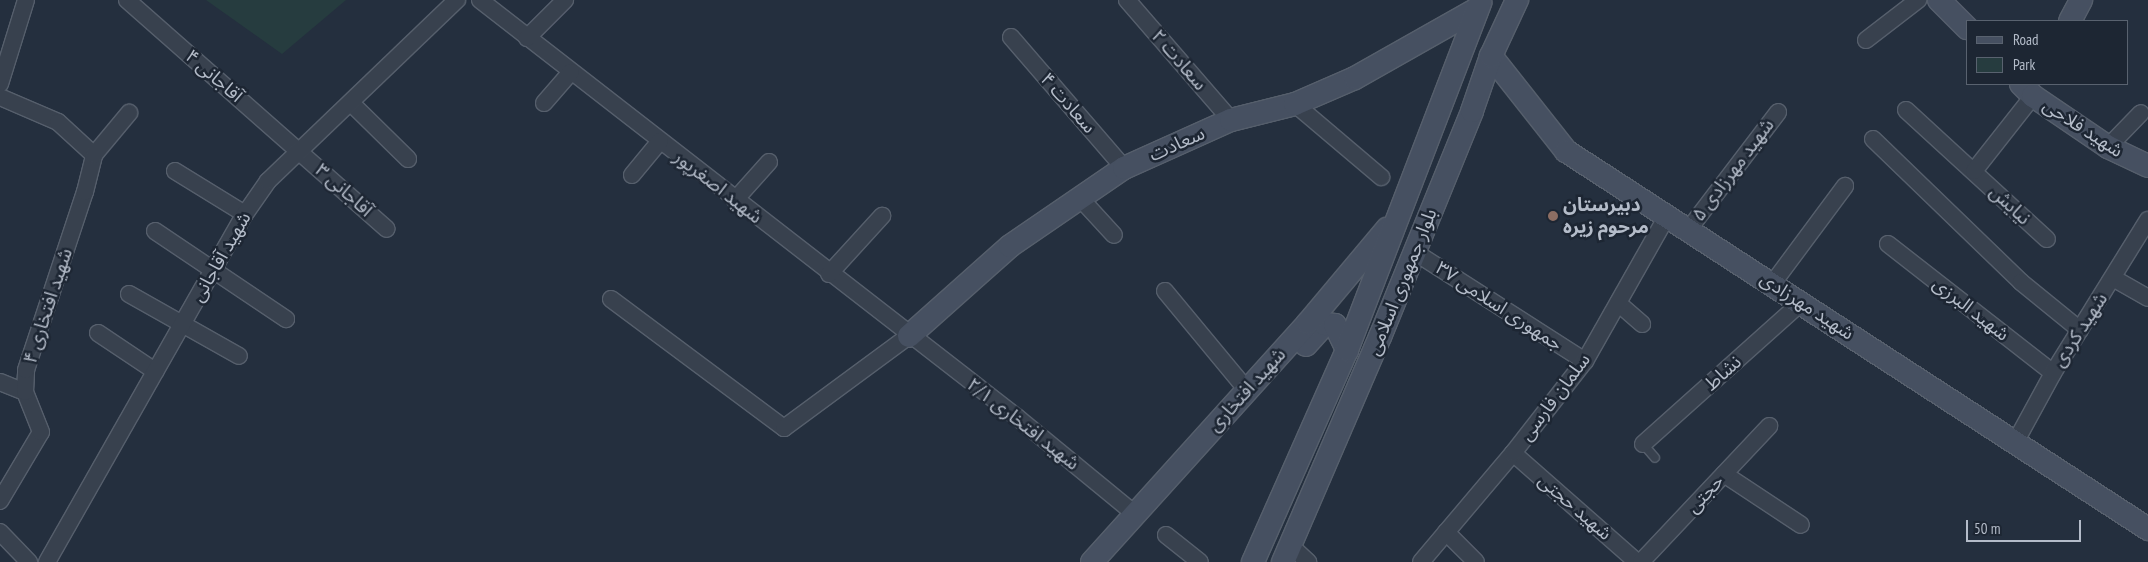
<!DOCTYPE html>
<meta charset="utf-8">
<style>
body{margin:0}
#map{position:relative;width:2148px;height:562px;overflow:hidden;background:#242f3e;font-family:"PT Sans Narrow","Noto Sans Arabic",sans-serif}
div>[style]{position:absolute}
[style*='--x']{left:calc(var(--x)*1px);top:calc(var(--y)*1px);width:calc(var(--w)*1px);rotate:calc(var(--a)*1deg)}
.green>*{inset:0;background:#263c3f}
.roads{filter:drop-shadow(1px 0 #565f6c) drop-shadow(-1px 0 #565f6c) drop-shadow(0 1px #565f6c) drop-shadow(0 -1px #565f6c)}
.lane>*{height:8px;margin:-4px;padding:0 4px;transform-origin:4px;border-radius:4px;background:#38414e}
.street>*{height:16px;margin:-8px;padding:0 8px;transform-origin:8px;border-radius:8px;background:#38414e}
.secondary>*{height:22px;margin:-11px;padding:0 11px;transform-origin:11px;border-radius:11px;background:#465061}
.dots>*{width:14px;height:14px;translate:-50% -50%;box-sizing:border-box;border:2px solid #1d2633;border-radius:50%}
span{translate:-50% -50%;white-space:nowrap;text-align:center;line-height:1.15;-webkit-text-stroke:5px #1d2633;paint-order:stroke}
.street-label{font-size:19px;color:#b4bcc9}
.poi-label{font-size:19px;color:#b4bcc9;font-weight:700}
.left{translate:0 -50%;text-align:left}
.legend{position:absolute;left:1966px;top:20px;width:162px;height:65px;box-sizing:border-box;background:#1d2633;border:1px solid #59626f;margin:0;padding:6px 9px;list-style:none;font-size:15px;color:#b4bcc9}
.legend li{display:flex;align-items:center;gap:10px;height:25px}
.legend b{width:25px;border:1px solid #59626f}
.scale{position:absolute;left:1966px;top:520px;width:115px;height:22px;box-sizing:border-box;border:2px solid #b4bcc9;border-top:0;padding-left:6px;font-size:15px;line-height:18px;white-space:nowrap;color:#b4bcc9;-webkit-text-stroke:4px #1d2633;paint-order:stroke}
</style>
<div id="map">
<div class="green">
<div style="clip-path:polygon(206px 0,346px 0,282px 54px)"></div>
</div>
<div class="roads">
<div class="lane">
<div style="--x:1643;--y:444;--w:18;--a:49"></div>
</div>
<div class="street">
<div style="--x:127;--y:0;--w:346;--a:41.4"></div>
<div style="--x:480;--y:0;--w:681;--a:37.85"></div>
<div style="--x:1018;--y:418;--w:151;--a:39.4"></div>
<div style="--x:1127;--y:0;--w:159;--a:49.1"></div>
<div style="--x:1011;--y:37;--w:173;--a:49.2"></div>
<div style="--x:527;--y:38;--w:54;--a:-45"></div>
<div style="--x:1866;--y:40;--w:66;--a:-37.6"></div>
<div style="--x:0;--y:84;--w:88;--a:-72.8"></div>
<div style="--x:0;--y:97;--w:63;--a:23.3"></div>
<div style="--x:58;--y:122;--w:49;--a:42.5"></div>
<div style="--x:351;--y:103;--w:80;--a:44.5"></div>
<div style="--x:544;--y:103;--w:41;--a:-48.9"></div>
<div style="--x:1295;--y:104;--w:113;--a:40.3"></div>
<div style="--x:1906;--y:110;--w:191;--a:42.5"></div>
<div style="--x:1873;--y:139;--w:206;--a:44"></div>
<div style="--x:2021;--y:282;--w:76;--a:39.1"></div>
<div style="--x:2108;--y:147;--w:47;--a:-45.9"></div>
<div style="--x:175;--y:171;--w:82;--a:31.6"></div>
<div style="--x:1974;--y:171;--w:95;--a:-51.8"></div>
<div style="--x:632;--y:175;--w:44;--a:-50.5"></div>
<div style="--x:1080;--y:198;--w:50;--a:47.4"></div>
<div style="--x:735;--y:200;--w:51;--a:-48.2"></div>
<div style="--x:1689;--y:229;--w:147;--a:-52.7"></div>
<div style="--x:155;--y:231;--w:158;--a:33.9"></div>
<div style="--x:1888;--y:244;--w:209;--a:38"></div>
<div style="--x:1413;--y:251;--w:204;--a:32.6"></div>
<div style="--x:829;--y:274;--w:79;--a:-47.6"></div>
<div style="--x:2113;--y:278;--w:40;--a:29.7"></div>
<div style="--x:1773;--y:283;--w:121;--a:-53.4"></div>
<div style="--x:1165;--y:291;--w:129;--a:50.4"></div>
<div style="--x:129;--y:294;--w:126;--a:29.4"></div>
<div style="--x:611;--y:299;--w:216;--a:36.7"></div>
<div style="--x:784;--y:428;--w:155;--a:-36.4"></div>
<div style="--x:1618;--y:303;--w:32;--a:41"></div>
<div style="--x:98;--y:333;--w:69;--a:33.7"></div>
<div style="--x:0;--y:382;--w:27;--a:22"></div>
<div style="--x:2016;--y:441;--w:77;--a:-61.4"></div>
<div style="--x:2053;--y:373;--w:180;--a:-58.2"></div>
<div style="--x:1643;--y:444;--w:213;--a:-41.8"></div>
<div style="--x:1513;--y:453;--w:165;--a:41.3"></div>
<div style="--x:1724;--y:474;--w:92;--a:33.5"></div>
<div style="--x:0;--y:501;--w:80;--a:-59.3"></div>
<div style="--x:41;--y:432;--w:43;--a:-111.8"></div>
<div style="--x:25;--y:392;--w:22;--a:-87"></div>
<div style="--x:26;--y:370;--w:188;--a:-71.7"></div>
<div style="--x:85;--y:192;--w:38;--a:-76"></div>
<div style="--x:94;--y:155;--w:55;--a:-50.2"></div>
<div style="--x:0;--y:532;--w:42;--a:46"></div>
<div style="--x:1446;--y:532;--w:42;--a:45"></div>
<div style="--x:1166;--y:535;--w:43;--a:38.5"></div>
<div style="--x:1290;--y:545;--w:25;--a:43"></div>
<div style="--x:47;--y:562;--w:400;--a:-60.4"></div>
<div style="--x:245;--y:214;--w:40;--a:-55.1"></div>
<div style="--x:268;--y:181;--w:262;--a:-43.8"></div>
<div style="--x:1421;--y:562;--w:143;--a:-49.8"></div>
<div style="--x:1513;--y:453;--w:117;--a:-52"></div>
<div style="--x:1585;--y:361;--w:167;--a:-60.5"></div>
<div style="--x:1641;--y:562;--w:187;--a:-46.7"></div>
</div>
<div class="secondary">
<div style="--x:1939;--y:0;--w:40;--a:45"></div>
<div style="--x:2070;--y:21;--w:24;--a:-62"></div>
<div style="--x:1491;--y:56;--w:121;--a:51.7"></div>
<div style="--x:1566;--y:151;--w:694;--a:33"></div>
<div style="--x:2021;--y:84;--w:17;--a:45"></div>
<div style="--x:2033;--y:96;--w:91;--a:34.2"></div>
<div style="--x:2108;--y:147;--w:44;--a:25.4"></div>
<div style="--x:909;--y:336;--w:135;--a:-41.7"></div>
<div style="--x:1010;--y:246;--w:138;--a:-34.4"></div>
<div style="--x:1124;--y:168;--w:117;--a:-24.2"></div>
<div style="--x:1231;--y:120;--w:66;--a:-14"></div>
<div style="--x:1295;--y:104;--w:65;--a:-23.4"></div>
<div style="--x:1355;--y:78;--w:140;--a:-29.5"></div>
<div style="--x:1306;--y:345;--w:28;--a:-48"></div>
<div style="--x:1325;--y:324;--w:10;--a:6"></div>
<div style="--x:1335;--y:325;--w:28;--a:64"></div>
<div style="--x:1092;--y:562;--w:322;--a:-47.9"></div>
<div style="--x:1308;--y:323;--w:123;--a:-50"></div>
<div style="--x:1253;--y:562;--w:232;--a:-66.1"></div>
<div style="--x:1347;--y:350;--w:372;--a:-69"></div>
<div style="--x:1283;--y:562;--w:245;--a:-66.7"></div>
<div style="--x:1380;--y:337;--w:244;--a:-67.8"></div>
<div style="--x:1472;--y:111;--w:58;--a:-70.9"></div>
<div style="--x:1491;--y:56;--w:62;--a:-65.1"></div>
</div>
</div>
<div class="dots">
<div style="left:1553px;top:216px;background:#8d6e63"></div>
</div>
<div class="street-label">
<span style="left:1179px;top:60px;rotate:49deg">سعادت ۲</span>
<span style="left:214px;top:76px;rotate:41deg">آقاجانی ۴</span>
<span style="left:1068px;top:103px;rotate:49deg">سعادت ۴</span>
<span style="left:2083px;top:128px;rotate:33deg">شهید فلاحی</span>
<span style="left:1177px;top:144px;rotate:-24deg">سعادت</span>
<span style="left:1733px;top:170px;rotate:-53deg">شهید مهرزادی ۵</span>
<span style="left:718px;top:187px;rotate:38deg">شهید اصغرپور</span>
<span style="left:344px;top:190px;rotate:42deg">آقاجانی ۳</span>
<span style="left:2010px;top:205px;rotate:43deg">نیایش</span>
<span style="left:221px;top:257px;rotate:-60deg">شهید آقاجانی</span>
<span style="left:1402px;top:282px;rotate:-68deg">بلوار جمهوری اسلامی</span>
<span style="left:48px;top:306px;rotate:-72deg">شهید افتخاری ۴</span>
<span style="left:1499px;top:306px;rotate:33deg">جمهوری اسلامی ۳۷</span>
<span style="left:1807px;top:306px;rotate:33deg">شهید مهرزادی</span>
<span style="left:1971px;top:309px;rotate:38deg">شهید البرزی</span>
<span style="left:2080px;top:330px;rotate:-57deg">شهید کردی</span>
<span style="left:1723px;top:373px;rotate:-42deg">نشاط</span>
<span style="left:1247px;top:390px;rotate:-48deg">شهید افتخاری</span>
<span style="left:1555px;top:397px;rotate:-53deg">سلمان فارسی</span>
<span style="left:1023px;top:424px;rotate:38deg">شهید افتخاری ۲/۱</span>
<span style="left:1705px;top:494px;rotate:-47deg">حجتی</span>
<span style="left:1575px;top:507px;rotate:41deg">شهید حجتی</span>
</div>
<div class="poi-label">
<span class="left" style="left:1563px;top:216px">دبیرستان<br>مرحوم زیره</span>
</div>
<ul class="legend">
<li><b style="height:6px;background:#465061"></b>Road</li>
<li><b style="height:14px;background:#263c3f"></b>Park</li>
</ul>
<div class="scale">50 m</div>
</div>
